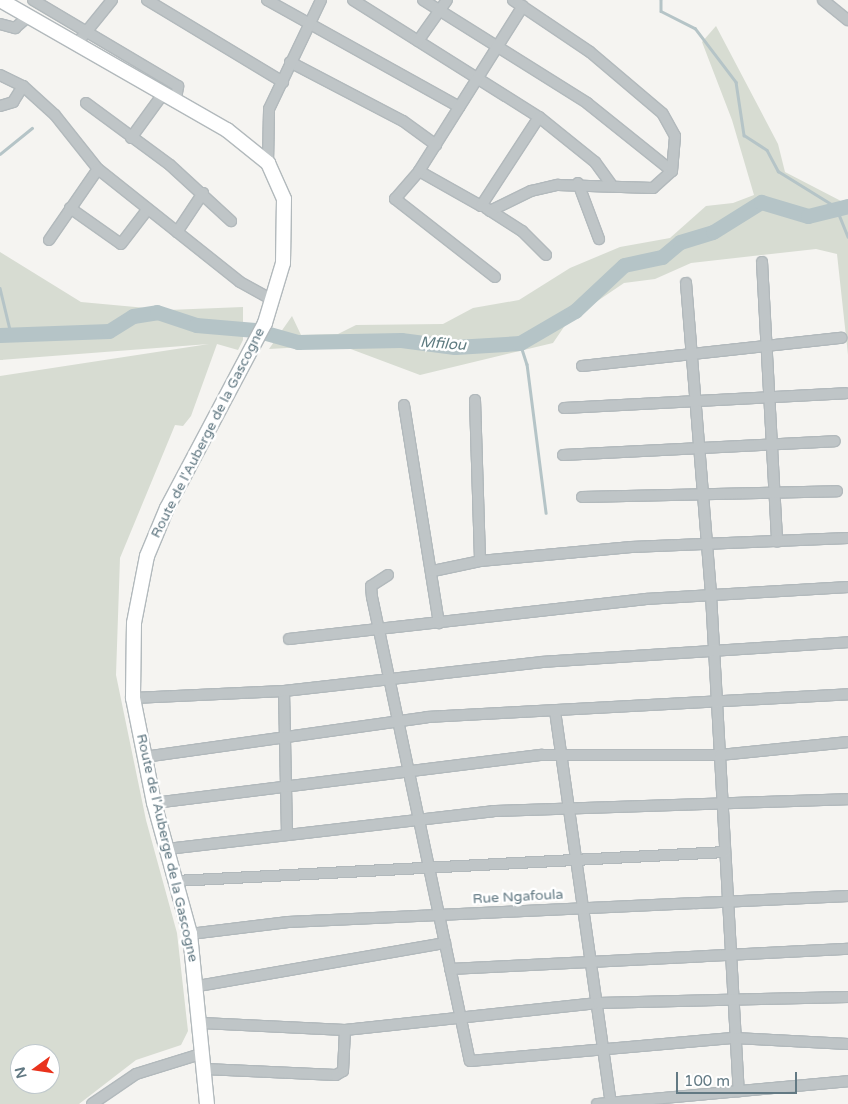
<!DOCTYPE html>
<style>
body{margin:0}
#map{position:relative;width:848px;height:1104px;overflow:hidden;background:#f5f4f1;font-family:"Varela Round",sans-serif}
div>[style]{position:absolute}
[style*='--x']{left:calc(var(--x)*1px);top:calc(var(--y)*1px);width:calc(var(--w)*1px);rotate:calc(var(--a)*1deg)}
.green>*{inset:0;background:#d7dcd2}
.stream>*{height:2.5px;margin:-1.25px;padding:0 1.25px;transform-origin:1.25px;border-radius:1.25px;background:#b5c4c7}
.river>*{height:15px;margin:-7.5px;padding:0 7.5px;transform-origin:7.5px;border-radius:7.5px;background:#b5c4c7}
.roads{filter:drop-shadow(1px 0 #b2b9bc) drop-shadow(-1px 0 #b2b9bc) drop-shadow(0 1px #b2b9bc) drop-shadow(0 -1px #b2b9bc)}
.street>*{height:10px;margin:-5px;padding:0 5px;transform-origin:5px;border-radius:5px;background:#bfc5c7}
.secondary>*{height:14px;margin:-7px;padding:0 7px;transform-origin:7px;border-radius:7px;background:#fff}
span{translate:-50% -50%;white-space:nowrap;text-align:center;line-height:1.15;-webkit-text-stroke:5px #fff;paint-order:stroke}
.street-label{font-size:14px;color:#627983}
.water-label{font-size:15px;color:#5e7b80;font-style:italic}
.north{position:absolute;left:10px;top:1044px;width:50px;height:50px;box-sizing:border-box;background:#fff;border:1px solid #c0c9cd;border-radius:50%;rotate:256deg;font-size:14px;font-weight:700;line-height:20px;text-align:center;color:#627983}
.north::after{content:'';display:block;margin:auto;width:18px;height:22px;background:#e9321c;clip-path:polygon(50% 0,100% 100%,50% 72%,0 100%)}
.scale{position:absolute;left:676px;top:1072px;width:121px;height:22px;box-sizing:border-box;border:2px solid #627983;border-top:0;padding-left:6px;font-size:15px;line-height:18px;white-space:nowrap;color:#627983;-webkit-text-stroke:4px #fff;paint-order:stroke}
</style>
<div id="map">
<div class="green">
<div style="clip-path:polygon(716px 26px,778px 144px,785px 172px,841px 201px,848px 199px,848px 355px,837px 254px,816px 249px,691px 263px,655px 279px,624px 283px,568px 321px,553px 343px,420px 375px,340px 345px,269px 349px,292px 316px,301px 335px,338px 334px,356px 325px,443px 324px,473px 308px,519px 300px,570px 268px,620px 247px,670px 238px,706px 206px,733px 203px,754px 195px,732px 120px,702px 42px)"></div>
<div style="clip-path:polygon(evenodd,0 252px,81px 302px,168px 310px,243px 307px,243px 340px,238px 350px,217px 344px,191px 416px,183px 426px,175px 425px,120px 558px,116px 675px,146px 820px,177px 933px,188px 1031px,181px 1045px,136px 1060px,79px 1104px,0 1104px,0 376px,209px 344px,0 360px,0 252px,20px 1054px,50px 1054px,50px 1084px,20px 1084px,20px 1054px)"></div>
</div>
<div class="stream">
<div style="--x:661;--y:0;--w:11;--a:90"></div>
<div style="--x:661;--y:11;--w:38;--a:27"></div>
<div style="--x:695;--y:28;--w:68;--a:52.8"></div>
<div style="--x:736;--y:82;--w:54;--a:81.4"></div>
<div style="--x:744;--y:135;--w:27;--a:33"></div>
<div style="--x:767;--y:150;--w:24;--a:62"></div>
<div style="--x:778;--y:171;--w:68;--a:31.8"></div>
<div style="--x:836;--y:207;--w:32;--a:68"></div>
<div style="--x:0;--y:154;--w:41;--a:-39.1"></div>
<div style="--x:0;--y:288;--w:51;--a:76.5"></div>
<div style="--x:520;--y:343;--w:22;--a:72"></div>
<div style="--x:527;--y:364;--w:150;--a:82.7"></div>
</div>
<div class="river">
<div style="--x:0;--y:335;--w:109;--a:-2.1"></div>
<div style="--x:109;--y:331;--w:28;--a:-32"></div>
<div style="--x:133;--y:316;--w:24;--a:-9"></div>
<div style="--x:157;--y:312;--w:41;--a:18.4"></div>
<div style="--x:196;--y:325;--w:59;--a:4.8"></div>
<div style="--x:255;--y:330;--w:45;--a:15.6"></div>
<div style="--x:298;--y:342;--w:103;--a:-1.1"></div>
<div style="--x:401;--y:340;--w:54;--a:7.4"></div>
<div style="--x:455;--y:347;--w:65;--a:-3.5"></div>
<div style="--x:520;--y:343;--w:64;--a:-30.2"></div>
<div style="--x:575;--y:311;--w:67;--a:-43.2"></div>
<div style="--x:624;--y:265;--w:39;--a:-12"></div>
<div style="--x:662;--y:257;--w:23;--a:-40"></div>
<div style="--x:680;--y:242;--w:34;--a:-17"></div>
<div style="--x:713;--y:232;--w:57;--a:-32"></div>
<div style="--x:761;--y:202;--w:49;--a:16.6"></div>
<div style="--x:808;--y:216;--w:41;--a:-14"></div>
</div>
<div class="roads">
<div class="street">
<div style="--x:33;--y:0;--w:169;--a:30.7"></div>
<div style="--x:178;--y:86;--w:15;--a:98"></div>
<div style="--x:147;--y:0;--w:159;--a:31.1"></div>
<div style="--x:267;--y:0;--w:220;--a:29.1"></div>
<div style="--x:353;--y:0;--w:220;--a:32.2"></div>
<div style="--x:539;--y:117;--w:72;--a:38.8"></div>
<div style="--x:595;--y:162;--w:27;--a:54"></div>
<div style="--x:423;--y:0;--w:194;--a:32.1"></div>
<div style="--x:587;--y:103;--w:109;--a:38.7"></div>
<div style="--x:823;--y:0;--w:32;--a:39"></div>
<div style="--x:0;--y:24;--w:16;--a:15"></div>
<div style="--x:15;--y:28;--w:18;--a:-41"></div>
<div style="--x:418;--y:41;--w:50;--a:-54.7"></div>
<div style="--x:78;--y:42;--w:54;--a:-51"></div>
<div style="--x:290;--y:62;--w:127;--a:27.6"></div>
<div style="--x:403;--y:121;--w:41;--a:36"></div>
<div style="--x:0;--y:75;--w:25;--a:26"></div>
<div style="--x:23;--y:86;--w:43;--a:42.2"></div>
<div style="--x:55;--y:115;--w:69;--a:51.5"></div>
<div style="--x:86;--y:103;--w:104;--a:36.4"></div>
<div style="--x:170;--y:165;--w:83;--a:42.6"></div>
<div style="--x:0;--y:106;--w:14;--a:-17"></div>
<div style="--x:13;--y:102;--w:19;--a:-58"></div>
<div style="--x:131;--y:138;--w:54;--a:-54"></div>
<div style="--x:268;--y:163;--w:54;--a:-88.9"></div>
<div style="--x:269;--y:109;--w:121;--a:-64.5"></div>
<div style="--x:419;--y:171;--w:71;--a:29.4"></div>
<div style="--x:481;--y:206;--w:106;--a:-56.9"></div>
<div style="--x:578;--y:183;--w:60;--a:69.4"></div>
<div style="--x:70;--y:208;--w:62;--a:35.2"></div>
<div style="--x:121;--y:244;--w:43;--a:-52.6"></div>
<div style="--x:486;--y:208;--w:43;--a:32.6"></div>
<div style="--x:522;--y:231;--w:34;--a:45"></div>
<div style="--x:490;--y:211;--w:46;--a:-26"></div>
<div style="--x:531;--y:191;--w:28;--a:-13"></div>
<div style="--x:558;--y:185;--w:95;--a:1.8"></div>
<div style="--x:653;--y:188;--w:25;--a:-42"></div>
<div style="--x:672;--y:171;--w:35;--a:-85"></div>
<div style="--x:675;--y:136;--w:26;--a:-119"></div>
<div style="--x:662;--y:113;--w:94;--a:-139.7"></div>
<div style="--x:590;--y:52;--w:93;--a:-146"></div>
<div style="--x:177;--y:232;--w:47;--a:-56.3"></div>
<div style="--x:49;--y:240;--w:86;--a:-55.4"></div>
<div style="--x:98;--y:169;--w:181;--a:38.5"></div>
<div style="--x:240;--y:282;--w:37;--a:29"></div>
<div style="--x:762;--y:262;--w:280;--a:86.9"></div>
<div style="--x:495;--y:277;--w:127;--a:-142"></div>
<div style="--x:395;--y:199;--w:37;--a:-49"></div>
<div style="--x:419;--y:171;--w:195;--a:-57.8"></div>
<div style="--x:686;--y:283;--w:313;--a:85.4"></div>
<div style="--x:711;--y:595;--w:497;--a:86.8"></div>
<div style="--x:582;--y:366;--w:261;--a:-6.2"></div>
<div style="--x:475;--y:400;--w:161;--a:88.2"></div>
<div style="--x:404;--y:405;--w:221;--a:80.9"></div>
<div style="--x:564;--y:408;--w:282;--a:-3"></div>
<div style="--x:563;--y:455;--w:272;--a:-2.9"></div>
<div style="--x:582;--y:497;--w:255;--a:-1.3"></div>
<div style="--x:433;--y:571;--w:48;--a:-12"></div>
<div style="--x:480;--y:561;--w:152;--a:-5.3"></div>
<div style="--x:631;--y:547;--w:217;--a:-2.4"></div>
<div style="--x:388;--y:575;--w:20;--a:147"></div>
<div style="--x:371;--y:586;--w:11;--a:85"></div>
<div style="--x:372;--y:597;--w:474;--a:78.1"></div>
<div style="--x:470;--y:1061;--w:266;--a:-5"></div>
<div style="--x:735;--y:1038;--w:113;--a:3"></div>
<div style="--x:289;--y:639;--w:359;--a:-6.4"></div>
<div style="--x:646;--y:599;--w:202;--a:-3.4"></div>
<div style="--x:284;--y:691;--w:143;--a:88.8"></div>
<div style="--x:133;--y:698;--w:151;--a:-2.7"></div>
<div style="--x:284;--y:691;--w:260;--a:-6.4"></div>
<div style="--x:542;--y:662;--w:307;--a:-3.7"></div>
<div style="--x:555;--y:711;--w:396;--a:81.9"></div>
<div style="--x:144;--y:757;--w:286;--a:-8"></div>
<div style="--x:427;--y:717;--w:422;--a:-3.1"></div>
<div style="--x:154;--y:803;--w:391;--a:-7.1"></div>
<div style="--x:542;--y:755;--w:178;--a:0"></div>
<div style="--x:720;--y:755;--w:129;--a:-5.8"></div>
<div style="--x:167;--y:849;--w:328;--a:-6.6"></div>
<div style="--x:493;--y:811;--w:355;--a:-1.9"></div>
<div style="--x:176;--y:881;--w:550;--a:-3.02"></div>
<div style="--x:190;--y:934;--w:99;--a:-7"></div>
<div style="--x:288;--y:922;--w:561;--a:-2.66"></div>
<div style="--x:450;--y:969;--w:399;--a:-2.9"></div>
<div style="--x:198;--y:986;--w:251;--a:-9.9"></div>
<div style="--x:202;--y:1023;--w:143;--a:2.8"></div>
<div style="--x:345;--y:1030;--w:254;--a:-6.1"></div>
<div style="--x:598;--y:1003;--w:250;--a:-1.4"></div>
<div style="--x:205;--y:1069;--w:131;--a:2.6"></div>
<div style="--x:336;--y:1075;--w:8;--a:-30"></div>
<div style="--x:343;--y:1071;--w:41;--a:-87.2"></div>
<div style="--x:92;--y:1104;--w:53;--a:-34.3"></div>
<div style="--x:136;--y:1074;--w:71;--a:-17.2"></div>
<div style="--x:597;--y:1104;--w:252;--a:-5.2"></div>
</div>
<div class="secondary">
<div style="--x:0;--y:0;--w:262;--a:29.8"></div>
<div style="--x:227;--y:130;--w:53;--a:38.8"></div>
<div style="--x:268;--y:163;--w:39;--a:66"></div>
<div style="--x:284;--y:199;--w:64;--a:90.9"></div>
<div style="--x:283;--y:263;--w:63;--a:106.7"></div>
<div style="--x:265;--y:323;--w:209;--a:117.9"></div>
<div style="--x:167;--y:508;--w:52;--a:112.6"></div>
<div style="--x:147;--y:556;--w:68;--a:101"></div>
<div style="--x:134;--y:623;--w:75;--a:90.8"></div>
<div style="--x:133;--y:698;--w:107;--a:78.7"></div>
<div style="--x:154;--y:803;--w:136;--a:74.6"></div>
<div style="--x:190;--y:934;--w:171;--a:84.3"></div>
</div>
</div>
<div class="street-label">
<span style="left:208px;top:433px;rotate:-63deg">Route de l'Auberge de la Gascogne</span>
<span style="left:167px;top:848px;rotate:77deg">Route de l'Auberge de la Gascogne</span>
<span style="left:518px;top:897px;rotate:-3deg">Rue Ngafoula</span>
</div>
<div class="water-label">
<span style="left:443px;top:344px;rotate:4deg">Mfilou</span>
</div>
<div class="north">N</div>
<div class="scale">100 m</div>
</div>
